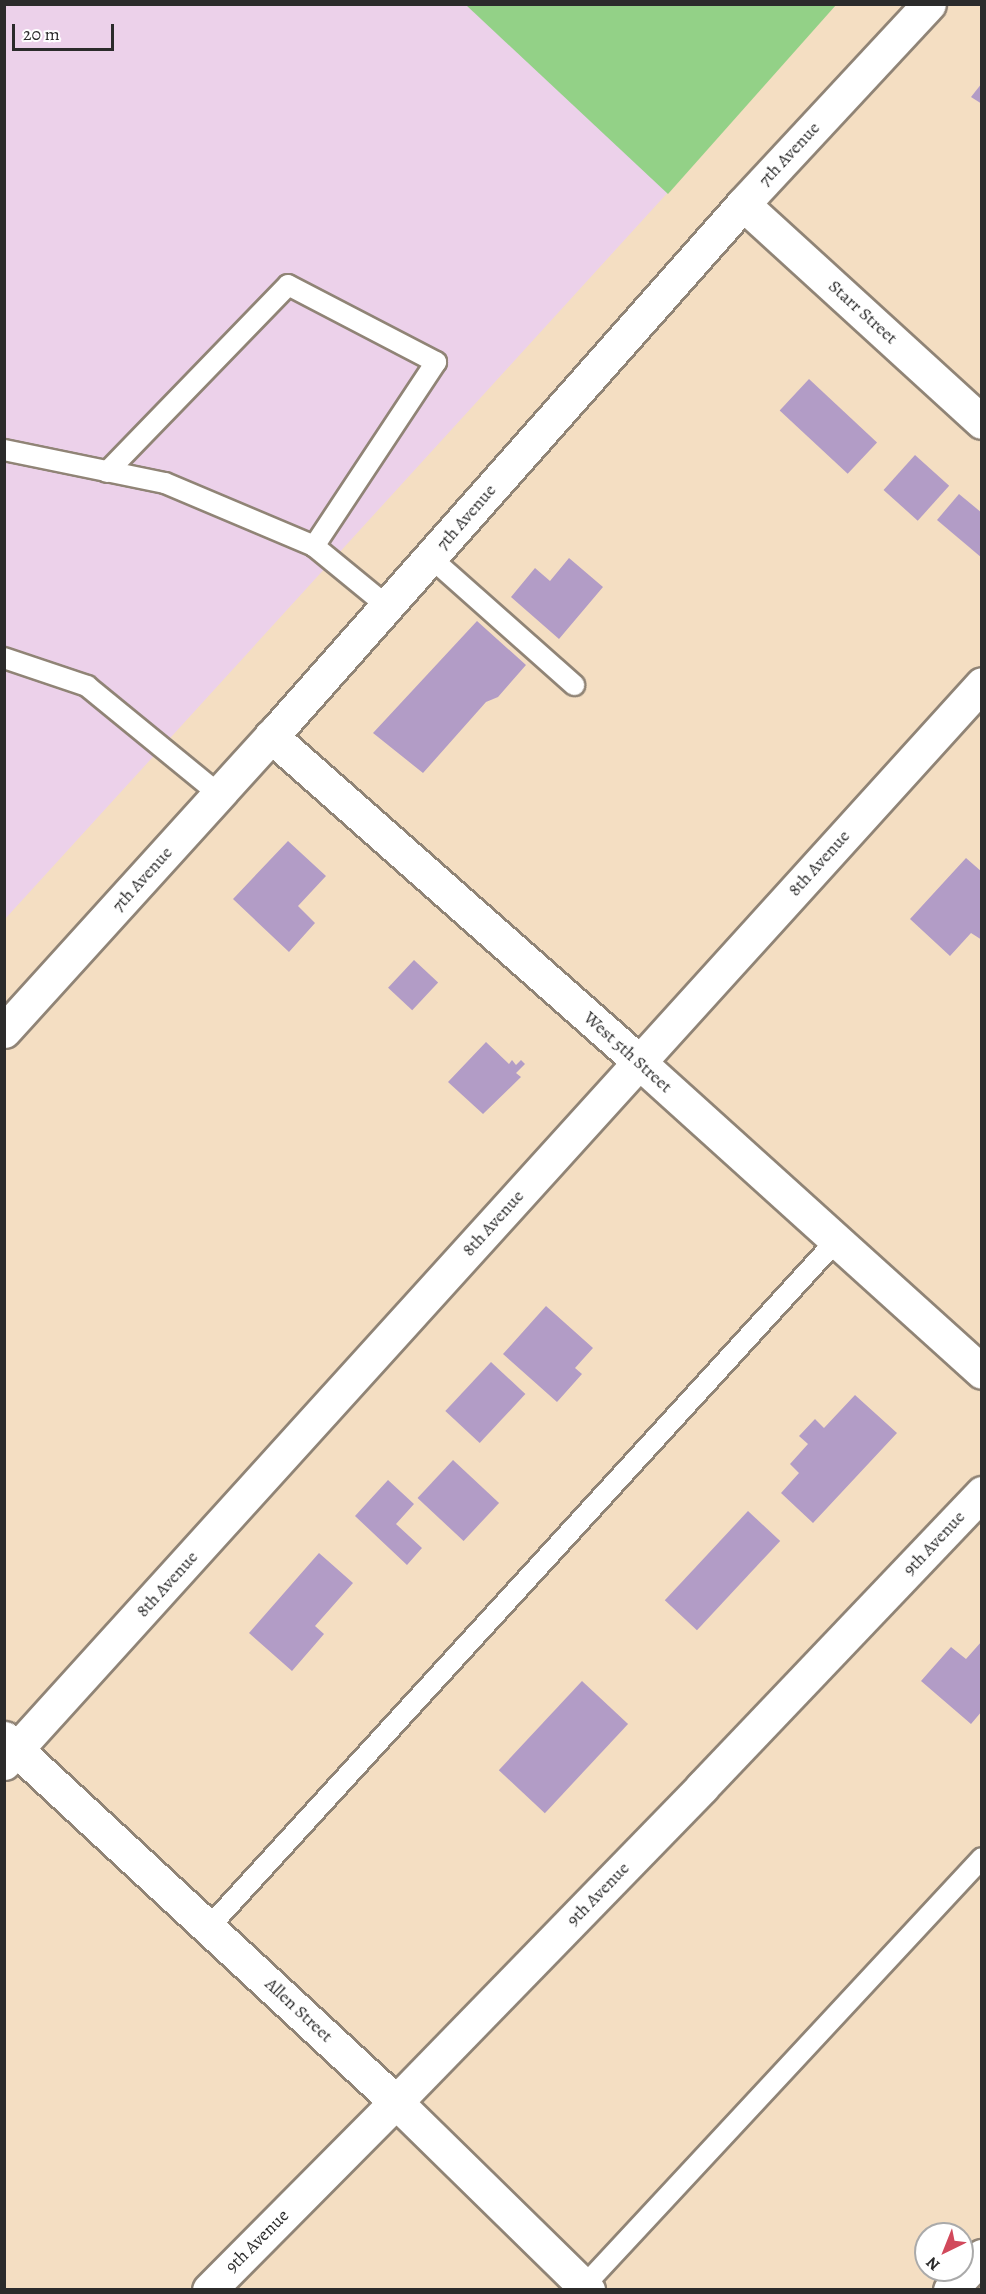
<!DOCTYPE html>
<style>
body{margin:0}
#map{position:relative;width:986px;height:2294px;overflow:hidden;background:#f4dec2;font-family:Alegreya,serif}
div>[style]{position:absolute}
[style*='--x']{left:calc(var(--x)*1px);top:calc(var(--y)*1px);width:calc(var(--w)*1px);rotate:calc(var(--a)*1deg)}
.built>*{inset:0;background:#ecd1ea}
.green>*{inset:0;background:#93d187}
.building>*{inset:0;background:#b29cc6;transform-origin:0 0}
.roads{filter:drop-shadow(2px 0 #908476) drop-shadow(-2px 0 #908476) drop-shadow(0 2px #908476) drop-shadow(0 -2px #908476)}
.lane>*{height:20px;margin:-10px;padding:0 10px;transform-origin:10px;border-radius:10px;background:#fff}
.street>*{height:33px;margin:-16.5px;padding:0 16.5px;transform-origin:16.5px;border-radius:16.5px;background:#fff}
.secondary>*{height:33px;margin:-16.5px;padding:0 16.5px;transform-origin:16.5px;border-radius:16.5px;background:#fff}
span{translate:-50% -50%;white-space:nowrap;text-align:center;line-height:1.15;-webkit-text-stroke:6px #fff;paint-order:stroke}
.street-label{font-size:18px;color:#2b2b2b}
.frame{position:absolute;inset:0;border:6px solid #2b2b2b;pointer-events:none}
.north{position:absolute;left:914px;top:2222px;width:60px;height:60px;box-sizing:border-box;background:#fff;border:2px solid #aaa;border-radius:50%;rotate:223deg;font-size:16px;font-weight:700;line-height:24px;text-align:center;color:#2b2b2b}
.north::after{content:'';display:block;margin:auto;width:21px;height:27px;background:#d1495b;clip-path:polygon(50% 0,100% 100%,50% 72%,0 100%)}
.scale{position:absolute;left:12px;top:24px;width:102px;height:27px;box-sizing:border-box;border:3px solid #2b2b2b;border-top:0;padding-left:8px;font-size:18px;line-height:21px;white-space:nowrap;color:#2b2b2b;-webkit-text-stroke:4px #fff;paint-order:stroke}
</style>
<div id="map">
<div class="built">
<div style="clip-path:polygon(5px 5px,470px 5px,671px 189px,5px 919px)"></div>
</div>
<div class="green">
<div style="clip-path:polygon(466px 5px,836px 5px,668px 194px)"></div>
</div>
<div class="building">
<div style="clip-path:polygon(982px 83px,982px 104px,971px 97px)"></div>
<div style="left:809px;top:379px;width:93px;height:43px;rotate:43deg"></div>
<div style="left:915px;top:455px;width:46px;height:47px;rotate:42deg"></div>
<div style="clip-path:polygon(959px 494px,982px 513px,982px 558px,937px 520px)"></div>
<div style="clip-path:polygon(569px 558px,603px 587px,559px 639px,511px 597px,535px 568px,550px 581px)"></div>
<div style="clip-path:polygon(477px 621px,526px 665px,498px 697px,486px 702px,423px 773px,373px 733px)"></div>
<div style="clip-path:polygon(288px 841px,326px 876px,298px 906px,315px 923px,289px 952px,233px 899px)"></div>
<div style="clip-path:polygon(966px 858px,982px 872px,982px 940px,971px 933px,950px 956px,910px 919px)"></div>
<div style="left:414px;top:960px;width:33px;height:38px;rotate:43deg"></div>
<div style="clip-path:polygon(486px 1042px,509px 1064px,512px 1060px,516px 1065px,521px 1060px,525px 1064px,516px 1073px,521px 1077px,483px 1114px,448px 1082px)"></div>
<div style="clip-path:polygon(546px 1306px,593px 1348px,575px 1368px,582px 1374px,557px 1402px,503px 1354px)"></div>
<div style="left:491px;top:1362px;width:47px;height:67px;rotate:43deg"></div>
<div style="clip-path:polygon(855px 1395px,897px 1433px,813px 1523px,781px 1493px,799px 1473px,790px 1464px,808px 1444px,799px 1436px,815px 1419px,824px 1428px)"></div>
<div style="left:453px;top:1460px;width:63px;height:52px;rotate:43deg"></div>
<div style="clip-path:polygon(388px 1480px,414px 1504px,396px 1524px,422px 1548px,407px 1565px,355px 1516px)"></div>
<div style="left:748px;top:1511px;width:44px;height:122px;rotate:43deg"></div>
<div style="clip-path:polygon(319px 1553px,353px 1583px,315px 1626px,324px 1634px,292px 1671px,249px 1633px)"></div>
<div style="clip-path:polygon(982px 1641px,982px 1711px,971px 1724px,921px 1681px,951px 1647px,966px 1659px)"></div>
<div style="left:582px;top:1681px;width:63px;height:122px;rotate:43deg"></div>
</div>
<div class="roads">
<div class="lane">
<div style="--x:4;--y:450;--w:164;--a:11.6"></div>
<div style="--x:165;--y:483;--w:162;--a:22.9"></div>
<div style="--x:314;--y:546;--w:94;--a:39.4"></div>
<div style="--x:107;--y:472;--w:260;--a:-45.9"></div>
<div style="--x:288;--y:285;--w:167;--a:27.5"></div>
<div style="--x:436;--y:362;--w:221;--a:123.5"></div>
<div style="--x:430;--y:557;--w:193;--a:41.6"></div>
<div style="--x:4;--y:658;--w:88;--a:18.6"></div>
<div style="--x:87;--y:686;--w:171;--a:39.3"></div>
<div style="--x:210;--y:1926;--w:928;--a:-47.58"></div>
<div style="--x:584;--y:2286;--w:584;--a:-47.08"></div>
</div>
<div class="street">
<div style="--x:743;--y:204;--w:323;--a:42.4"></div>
<div style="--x:271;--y:736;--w:492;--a:41.5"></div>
<div style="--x:639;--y:1062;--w:462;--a:42.1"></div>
<div style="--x:4;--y:1738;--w:535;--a:42.88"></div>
<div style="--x:396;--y:2102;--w:269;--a:44.4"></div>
<div style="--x:4;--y:1763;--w:1456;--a:-47.81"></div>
<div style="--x:209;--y:2290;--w:265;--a:-45.2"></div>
<div style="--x:396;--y:2102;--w:439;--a:-45.8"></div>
<div style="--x:702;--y:1787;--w:406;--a:-46.4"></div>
<div style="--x:950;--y:2290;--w:47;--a:-46.7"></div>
</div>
<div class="secondary">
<div style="--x:4;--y:1031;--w:408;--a:-47.8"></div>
<div style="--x:278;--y:729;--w:701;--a:-48.47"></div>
<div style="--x:743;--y:204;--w:273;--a:-47.1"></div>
</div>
</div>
<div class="street-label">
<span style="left:789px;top:154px;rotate:-47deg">7th Avenue</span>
<span style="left:863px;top:312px;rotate:42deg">Starr Street</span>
<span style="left:466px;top:517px;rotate:-49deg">7th Avenue</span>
<span style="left:819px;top:863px;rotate:-48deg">8th Avenue</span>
<span style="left:142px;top:879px;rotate:-48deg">7th Avenue</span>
<span style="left:628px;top:1052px;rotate:42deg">West 5th Street</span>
<span style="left:493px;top:1223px;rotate:-48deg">8th Avenue</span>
<span style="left:934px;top:1543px;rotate:-47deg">9th Avenue</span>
<span style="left:167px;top:1584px;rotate:-48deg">8th Avenue</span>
<span style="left:598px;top:1894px;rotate:-46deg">9th Avenue</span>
<span style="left:299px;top:2010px;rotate:43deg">Allen Street</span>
<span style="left:257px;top:2241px;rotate:-45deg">9th Avenue</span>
</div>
<div class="frame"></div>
<div class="north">N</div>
<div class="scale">20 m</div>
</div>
